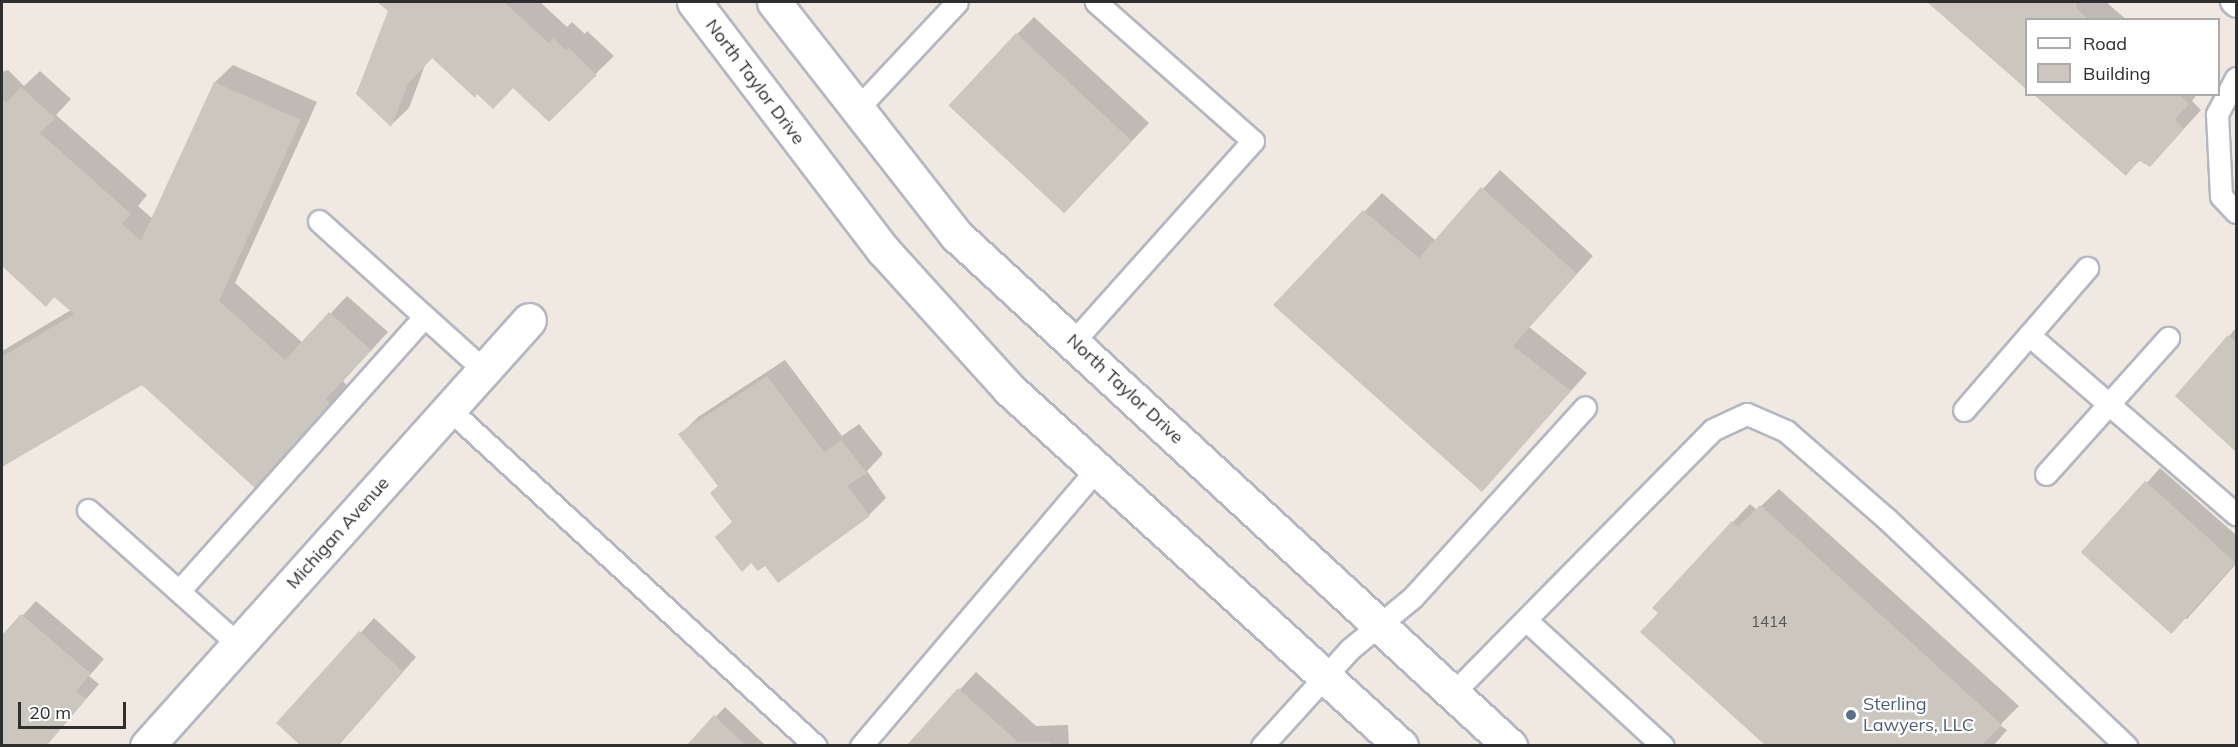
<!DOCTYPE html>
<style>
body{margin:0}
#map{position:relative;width:2238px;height:747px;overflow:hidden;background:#efe9e1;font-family:Mulish,sans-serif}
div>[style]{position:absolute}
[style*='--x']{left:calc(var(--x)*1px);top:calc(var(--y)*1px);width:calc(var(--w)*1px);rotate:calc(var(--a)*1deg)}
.shadow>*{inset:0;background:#0003}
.building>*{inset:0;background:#cbc7bf;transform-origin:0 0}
.roads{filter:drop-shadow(2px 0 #b4b7c1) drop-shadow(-2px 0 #b4b7c1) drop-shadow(0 2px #b4b7c1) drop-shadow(0 -2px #b4b7c1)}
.service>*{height:21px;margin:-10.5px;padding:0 10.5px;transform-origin:10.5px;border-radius:10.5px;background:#fff}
.minor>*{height:33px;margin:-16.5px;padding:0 16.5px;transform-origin:16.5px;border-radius:16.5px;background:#fff}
.secondary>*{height:33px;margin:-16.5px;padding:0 16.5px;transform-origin:16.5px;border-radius:16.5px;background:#fff}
.dots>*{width:16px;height:16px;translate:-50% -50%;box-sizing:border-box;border:3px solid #fff;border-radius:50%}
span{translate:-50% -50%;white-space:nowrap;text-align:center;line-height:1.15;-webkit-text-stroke:4.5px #fff;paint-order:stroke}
.number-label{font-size:15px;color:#555452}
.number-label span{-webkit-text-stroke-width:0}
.street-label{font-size:18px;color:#2e2e2e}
.service-label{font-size:18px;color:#4e5e75}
.left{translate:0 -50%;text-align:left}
.frame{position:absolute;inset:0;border:3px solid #2e2e2e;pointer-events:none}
.legend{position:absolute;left:2025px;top:18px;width:195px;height:78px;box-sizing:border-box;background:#fff;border:2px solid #ababab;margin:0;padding:8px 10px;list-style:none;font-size:18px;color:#2e2e2e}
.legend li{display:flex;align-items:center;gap:12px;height:30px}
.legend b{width:30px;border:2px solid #ababab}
.scale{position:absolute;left:18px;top:702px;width:108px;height:27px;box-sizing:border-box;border:3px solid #2e2e2e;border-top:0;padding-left:8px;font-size:18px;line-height:21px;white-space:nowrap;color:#2e2e2e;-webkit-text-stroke:4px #fff;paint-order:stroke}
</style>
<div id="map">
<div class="shadow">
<div style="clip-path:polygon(380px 2px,540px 2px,567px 27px,572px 22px,585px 34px,587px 31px,614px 56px,549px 119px,514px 86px,433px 57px,425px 65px,409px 108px,391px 125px,390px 11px)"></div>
<div style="clip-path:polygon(1929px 2px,2106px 2px,2127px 20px,2026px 20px,2026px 87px)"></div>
<div style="clip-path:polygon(1034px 17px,1149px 123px,1066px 211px,1017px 34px)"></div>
<div style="clip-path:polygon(233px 65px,317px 102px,235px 283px,303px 343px,347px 296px,388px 332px,343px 381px,348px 387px,256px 487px,142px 383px,2px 465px,2px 351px,71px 310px,55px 296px,46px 305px,2px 264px,2px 72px,8px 70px,24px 86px,40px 71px,71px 99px,56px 115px,147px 195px,138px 206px,153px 219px,215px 82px)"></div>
<div style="clip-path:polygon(2035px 94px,2197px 94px,2192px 101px,2201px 110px,2150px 166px,2140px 160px,2126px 174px)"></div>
<div style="clip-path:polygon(1500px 170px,1593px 256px,1529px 327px,1587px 373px,1482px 490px,1276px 305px,1382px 193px,1436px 241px)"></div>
<div style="clip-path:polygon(2236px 328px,2236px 450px,2177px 396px)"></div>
<div style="clip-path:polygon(785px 360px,842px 436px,859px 424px,883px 454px,867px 471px,886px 498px,869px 515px,733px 521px,720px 486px,680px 435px,698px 417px)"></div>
<div style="clip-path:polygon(2160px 468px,2236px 535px,2236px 564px,2187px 619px,2084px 554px)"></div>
<div style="clip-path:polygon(1779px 489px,2019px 706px,2000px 725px,2007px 730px,1993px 746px,1769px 746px,1660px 613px,1733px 522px,1750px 504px,1757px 510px)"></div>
<div style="clip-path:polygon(36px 601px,104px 659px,89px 676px,99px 684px,46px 746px,2px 746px,2px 638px)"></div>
<div style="clip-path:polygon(374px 618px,416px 657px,338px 746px,279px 723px)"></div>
<div style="clip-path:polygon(976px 672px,1036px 726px,1068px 725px,1069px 746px,908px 746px)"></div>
<div style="clip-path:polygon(725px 707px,766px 746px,688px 746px)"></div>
</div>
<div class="building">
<div style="clip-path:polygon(377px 2px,504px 2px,549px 43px,553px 38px,566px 50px,569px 48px,597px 75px,549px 122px,513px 88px,493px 109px,477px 94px,475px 98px,432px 58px,408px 84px,391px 127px,356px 94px,388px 11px)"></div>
<div style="clip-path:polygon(1927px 2px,2076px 2px,2077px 9px,2089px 20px,2026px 20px,2026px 89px)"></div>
<div style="left:1016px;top:33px;width:158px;height:99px;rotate:43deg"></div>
<div style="clip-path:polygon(214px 82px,301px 120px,219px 301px,285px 360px,329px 312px,371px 350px,326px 399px,331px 405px,256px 489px,142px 385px,2px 467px,2px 357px,74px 314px,54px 297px,46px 307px,2px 266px,2px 98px,6px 103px,21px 87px,55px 118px,40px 133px,131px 214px,122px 224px,141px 241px)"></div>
<div style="clip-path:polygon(2033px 94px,2178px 94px,2189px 104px,2175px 119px,2184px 129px,2150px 167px,2138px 160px,2126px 176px)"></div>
<div style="clip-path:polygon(1481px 187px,1577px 274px,1513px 346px,1571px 391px,1482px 492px,1273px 305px,1363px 210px,1419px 258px)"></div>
<div style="clip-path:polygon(2228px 335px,2236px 342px,2236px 452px,2175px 396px)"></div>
<div style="clip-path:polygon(767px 376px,824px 452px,841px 440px,867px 473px,847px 486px,870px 516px,778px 583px,765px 566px,758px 571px,751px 563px,742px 572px,715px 537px,732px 522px,710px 493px,718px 486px,678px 434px)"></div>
<div style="left:2145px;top:481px;width:122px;height:96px;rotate:42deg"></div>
<div style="clip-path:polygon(1760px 505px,2002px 725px,1984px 743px,1987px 746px,1766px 746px,1640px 632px,1658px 613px,1652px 608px,1732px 521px,1738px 527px)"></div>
<div style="clip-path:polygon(21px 614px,91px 674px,76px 691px,86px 699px,46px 746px,2px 746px,2px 635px)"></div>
<div style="clip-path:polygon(359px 631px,403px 672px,338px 746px,301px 746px,276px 723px)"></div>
<div style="clip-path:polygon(958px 688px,1018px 742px,1051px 742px,1051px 746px,906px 746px)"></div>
<div style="clip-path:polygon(714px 715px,746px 746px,686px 746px)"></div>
</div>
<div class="roads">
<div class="service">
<div style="--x:2231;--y:2;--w:6;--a:39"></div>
<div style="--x:2236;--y:78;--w:41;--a:117.8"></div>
<div style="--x:2217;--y:114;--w:82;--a:87.2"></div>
<div style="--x:2221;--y:196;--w:22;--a:47"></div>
<div style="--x:857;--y:109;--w:146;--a:-46.9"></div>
<div style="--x:319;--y:221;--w:222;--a:42.1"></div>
<div style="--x:2029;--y:335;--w:89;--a:-49.1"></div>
<div style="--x:1073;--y:342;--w:270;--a:-48.2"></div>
<div style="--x:1253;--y:141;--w:210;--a:-138.5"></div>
<div style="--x:449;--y:409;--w:498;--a:42.6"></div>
<div style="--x:1964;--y:410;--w:99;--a:-49.1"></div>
<div style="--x:2029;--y:335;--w:274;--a:40.9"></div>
<div style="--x:2046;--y:474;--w:183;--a:-48.1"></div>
<div style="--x:88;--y:510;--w:201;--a:41.8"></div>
<div style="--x:179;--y:591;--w:368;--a:-48.2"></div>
<div style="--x:1526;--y:620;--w:186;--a:42.6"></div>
<div style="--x:1453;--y:693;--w:369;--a:-45.4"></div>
<div style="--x:1712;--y:430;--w:38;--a:-25"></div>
<div style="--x:1747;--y:414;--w:43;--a:23.6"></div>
<div style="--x:1786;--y:431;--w:134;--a:41.1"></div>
<div style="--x:1887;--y:519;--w:330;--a:43.5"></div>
<div style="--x:861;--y:746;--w:364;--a:-49.6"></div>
<div style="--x:1262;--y:746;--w:131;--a:-47.8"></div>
<div style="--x:1350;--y:649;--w:82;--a:-39.5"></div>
<div style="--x:1413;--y:597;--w:256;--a:-47.8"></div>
</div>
<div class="minor">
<div style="--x:147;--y:746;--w:572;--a:-48.12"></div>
</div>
<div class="secondary">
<div style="--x:694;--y:2;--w:313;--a:52.7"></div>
<div style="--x:884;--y:251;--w:186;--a:47.8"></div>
<div style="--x:1009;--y:389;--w:530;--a:42.32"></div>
<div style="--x:774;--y:2;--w:296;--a:52"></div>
<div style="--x:956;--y:235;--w:754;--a:42.69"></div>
</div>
</div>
<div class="dots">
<div style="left:1851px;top:715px;background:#5c6f8a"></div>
</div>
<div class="number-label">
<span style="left:1769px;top:622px">1414</span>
</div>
<div class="street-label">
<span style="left:755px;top:82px;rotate:53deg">North Taylor Drive</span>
<span style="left:1125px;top:389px;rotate:43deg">North Taylor Drive</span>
<span style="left:338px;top:533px;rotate:-48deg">Michigan Avenue</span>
</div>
<div class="service-label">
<span class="left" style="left:1863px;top:715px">Sterling<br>Lawyers, LLC</span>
</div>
<div class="frame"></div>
<ul class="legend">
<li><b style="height:8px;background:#fff"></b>Road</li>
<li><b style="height:16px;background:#cbc7bf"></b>Building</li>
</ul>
<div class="scale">20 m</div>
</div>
